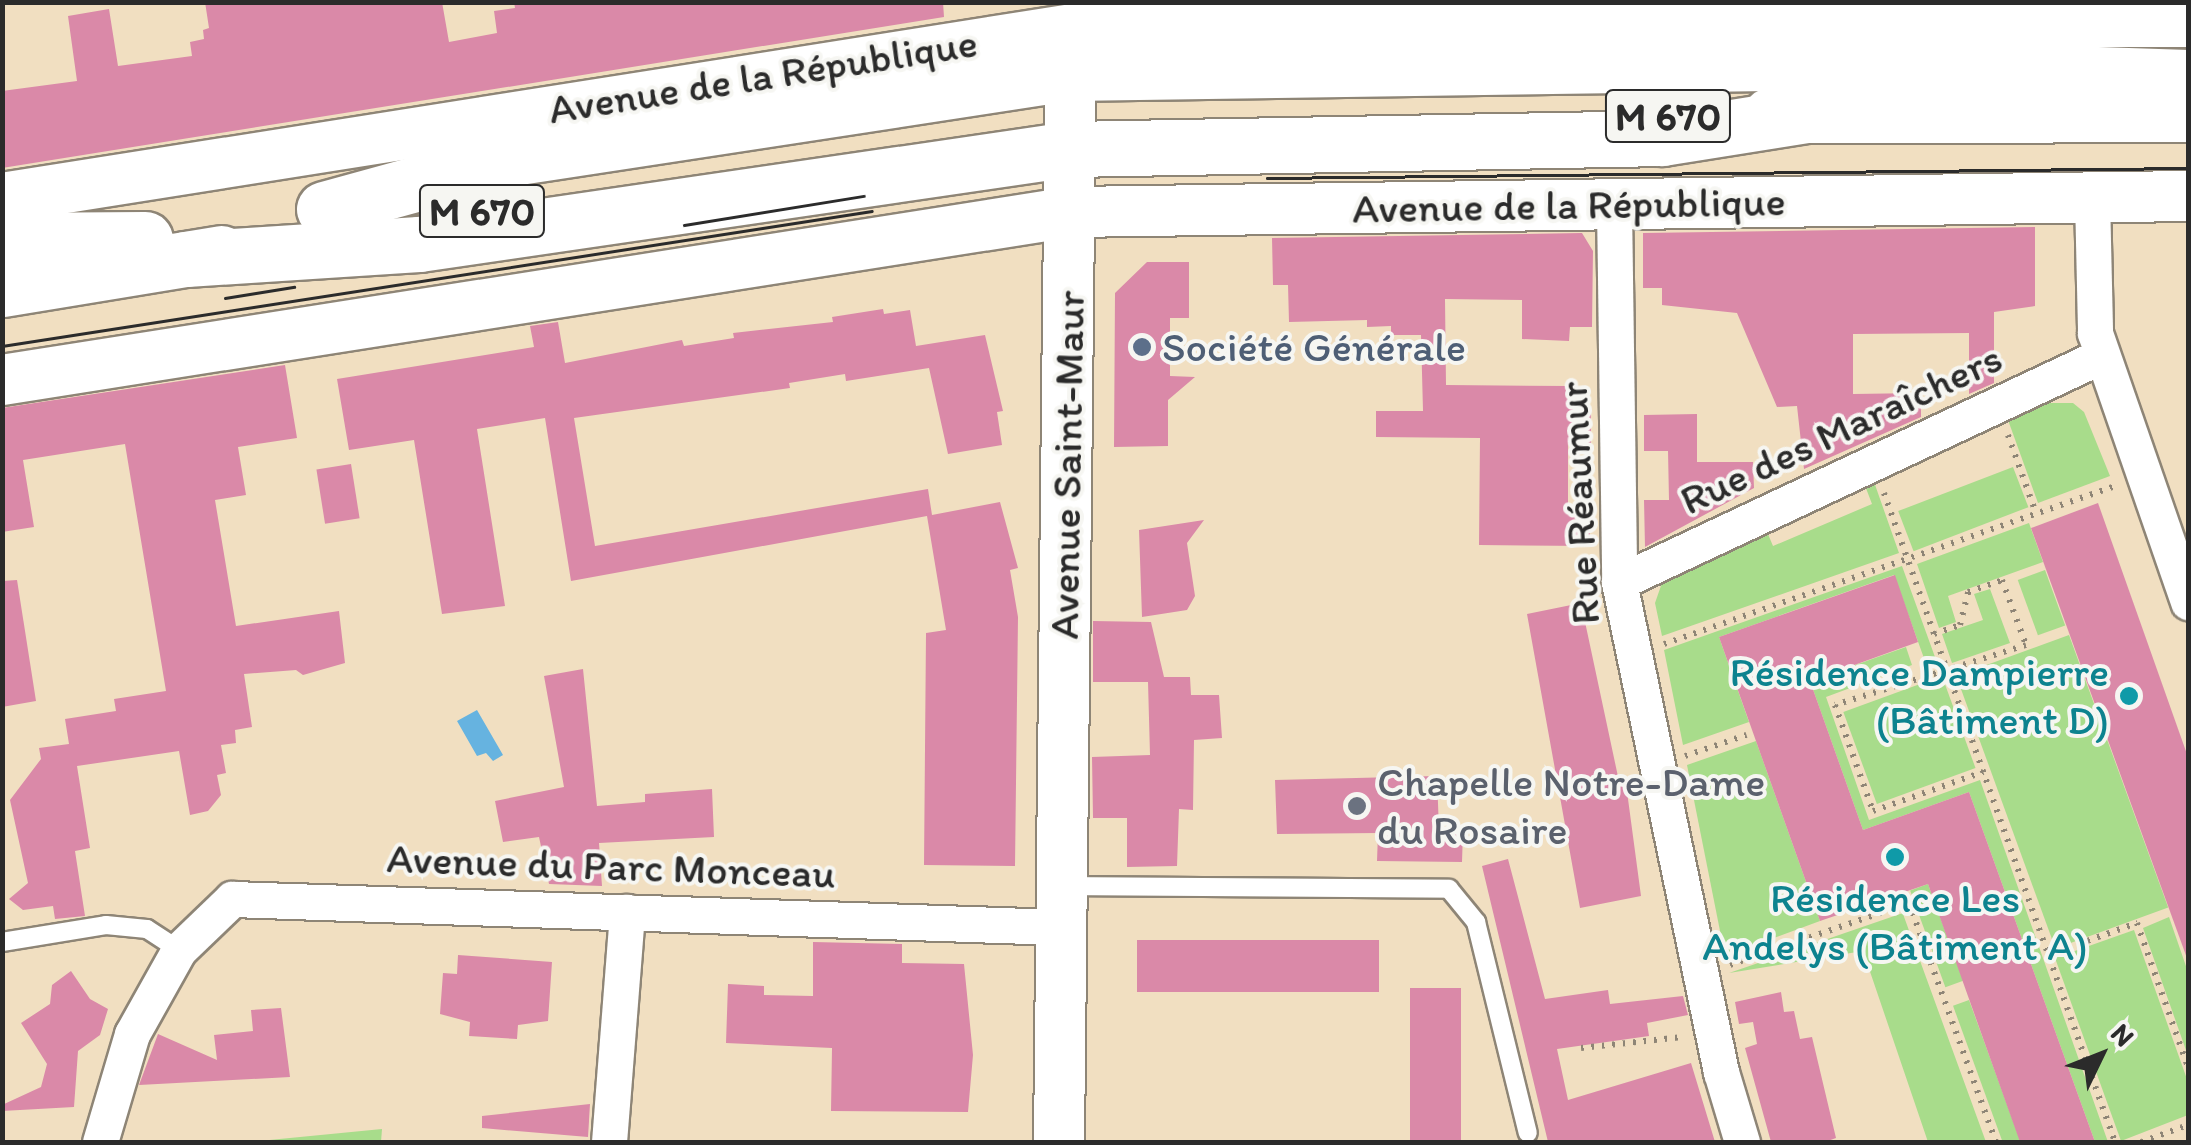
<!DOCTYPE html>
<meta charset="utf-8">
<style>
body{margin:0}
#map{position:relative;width:2191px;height:1145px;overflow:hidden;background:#f1dfc1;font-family:Itim,sans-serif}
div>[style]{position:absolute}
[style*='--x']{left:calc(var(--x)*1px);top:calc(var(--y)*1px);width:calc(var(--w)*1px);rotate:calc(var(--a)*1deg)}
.green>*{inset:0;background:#a8dc8b;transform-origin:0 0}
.water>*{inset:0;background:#66b3e0}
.building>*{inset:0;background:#da89a8;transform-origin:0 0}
.path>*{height:6px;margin-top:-3px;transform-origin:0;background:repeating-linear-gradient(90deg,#8e8576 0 2.5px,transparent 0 10.5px)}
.roads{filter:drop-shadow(2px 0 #8e8576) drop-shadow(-2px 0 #8e8576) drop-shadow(0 2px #8e8576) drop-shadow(0 -2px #8e8576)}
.lane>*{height:18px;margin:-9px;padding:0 9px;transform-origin:9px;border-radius:9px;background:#fff}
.street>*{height:35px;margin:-17.5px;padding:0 17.5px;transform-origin:17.5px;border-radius:17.5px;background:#fff}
.secondary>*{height:50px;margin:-25px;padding:0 25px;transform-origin:25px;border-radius:25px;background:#fff}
.primary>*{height:55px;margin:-27.5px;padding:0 27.5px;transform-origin:27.5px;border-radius:27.5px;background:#fff}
.tram>*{height:2.5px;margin:-1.25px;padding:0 1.25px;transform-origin:1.25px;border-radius:1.25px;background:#2b2b2b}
.dots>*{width:28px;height:28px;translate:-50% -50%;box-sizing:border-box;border:5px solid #f6f6f2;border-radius:50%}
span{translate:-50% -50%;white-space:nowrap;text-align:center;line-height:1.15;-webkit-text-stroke:8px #f6f6f2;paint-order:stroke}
.shield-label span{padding:2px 8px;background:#f6f6f2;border:2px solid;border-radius:8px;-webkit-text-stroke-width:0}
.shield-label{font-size:40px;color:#2b2b2b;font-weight:700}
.street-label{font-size:42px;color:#2b2b2b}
.service-label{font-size:42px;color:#4e5e75}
.left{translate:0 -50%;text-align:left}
.culture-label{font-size:42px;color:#0d838f}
.right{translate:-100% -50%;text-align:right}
.worship-label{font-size:42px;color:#5b616d}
.frame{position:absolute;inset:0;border:5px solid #2b2b2b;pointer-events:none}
.north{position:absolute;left:2051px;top:1005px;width:100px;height:100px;-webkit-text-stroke:8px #f6f6f2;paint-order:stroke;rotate:47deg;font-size:28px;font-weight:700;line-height:40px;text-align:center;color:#2b2b2b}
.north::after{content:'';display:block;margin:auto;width:35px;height:45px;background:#2b2b2b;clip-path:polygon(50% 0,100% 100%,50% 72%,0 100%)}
</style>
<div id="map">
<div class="green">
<div style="clip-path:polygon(2047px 403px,2073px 403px,2084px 412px,2110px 476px,2038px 503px,2008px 420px)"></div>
<div style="left:2013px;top:467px;width:43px;height:123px;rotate:69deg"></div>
<div style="clip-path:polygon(1873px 479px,1899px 553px,1662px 636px,1655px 603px,1663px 580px,1765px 527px,1773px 546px,1872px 504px,1864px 483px)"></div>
<div style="clip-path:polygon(2029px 523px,2043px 562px,1948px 596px,1956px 622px,1939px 628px,1917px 564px)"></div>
<div style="clip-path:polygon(1902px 566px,1935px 657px,1925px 661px,1894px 575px,1719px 637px,1749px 722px,1683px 745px,1664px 650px)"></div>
<div style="left:2045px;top:570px;width:59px;height:29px;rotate:70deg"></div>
<div style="clip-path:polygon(1990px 589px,2010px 643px,1952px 663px,1942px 634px,1983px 620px,1974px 594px)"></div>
<div style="left:2069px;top:635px;width:290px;height:120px;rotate:70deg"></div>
<div style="clip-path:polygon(1906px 647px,1912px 665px,1826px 697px,1869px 820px,1980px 780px,2108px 1142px,2095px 1142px,1969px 792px,1863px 830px,1810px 681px)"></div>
<div style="left:1942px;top:676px;width:98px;height:105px;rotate:70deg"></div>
<div style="clip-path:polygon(1756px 741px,1820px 921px,1725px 956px,1687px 765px)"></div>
<div style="left:1928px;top:884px;width:103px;height:19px;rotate:70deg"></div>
<div style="clip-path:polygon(1903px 913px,1903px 914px,1986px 1142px,1928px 1142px,1863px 951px,1729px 973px)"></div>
<div style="clip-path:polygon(2169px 917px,2188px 972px,2188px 1056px,2143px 928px)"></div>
<div style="clip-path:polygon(2134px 930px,2188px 1082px,2188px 1115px,2121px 1141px,2055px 958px)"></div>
<div style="left:1969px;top:1000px;width:151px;height:17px;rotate:70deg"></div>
<div style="clip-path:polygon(382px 1129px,381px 1142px,248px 1142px)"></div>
</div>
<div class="water">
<div style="clip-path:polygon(477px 710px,503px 755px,493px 761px,486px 753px,477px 756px,457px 721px)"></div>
</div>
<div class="building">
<div style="clip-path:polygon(205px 2px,442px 2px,449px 42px,497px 33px,494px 11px,515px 8px,514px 2px,943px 2px,944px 17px,2px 168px,2px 91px,77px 81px,68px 16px,109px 9px,118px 66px,192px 56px,190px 42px,204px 39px,203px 30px,209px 28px)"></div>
<div style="clip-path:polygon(2035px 227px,2035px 306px,1994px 312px,1994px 383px,1969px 394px,1969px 333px,1853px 334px,1853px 394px,1921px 393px,1921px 417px,1804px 469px,1797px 406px,1777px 407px,1737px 313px,1662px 305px,1662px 288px,1643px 288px,1643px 233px)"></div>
<div style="clip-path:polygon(1582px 233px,1593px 251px,1592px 327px,1570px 327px,1569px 341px,1522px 339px,1522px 300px,1445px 299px,1446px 385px,1569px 386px,1569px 409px,1591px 409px,1591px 443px,1568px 443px,1568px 512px,1590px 512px,1590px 546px,1479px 545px,1480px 438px,1376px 437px,1376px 411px,1423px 411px,1421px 335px,1391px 335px,1391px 326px,1367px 327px,1367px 320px,1289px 322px,1288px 285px,1273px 285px,1272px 238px)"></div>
<div style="clip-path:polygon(1147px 262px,1189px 262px,1189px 318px,1170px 318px,1170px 376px,1195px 377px,1168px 400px,1168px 446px,1114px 447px,1115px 293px)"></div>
<div style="clip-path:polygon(883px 309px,884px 314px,910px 310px,916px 346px,985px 335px,1003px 411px,997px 412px,1002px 445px,948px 454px,929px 368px,846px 381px,845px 374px,789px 383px,790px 388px,574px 418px,595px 546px,928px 489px,932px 515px,1000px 502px,1018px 568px,1010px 570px,1018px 617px,1015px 866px,924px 865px,926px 633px,946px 630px,927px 516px,571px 581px,545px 418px,477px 429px,505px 606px,442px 614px,414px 440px,349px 450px,337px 379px,534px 347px,530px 326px,558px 322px,565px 363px,682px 340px,684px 346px,734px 338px,733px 333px,833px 322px,832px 317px)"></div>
<div style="clip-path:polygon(285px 365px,297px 438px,238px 447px,246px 495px,215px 500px,236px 626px,339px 611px,345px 663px,303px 675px,296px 670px,244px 674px,252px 727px,235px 730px,236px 743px,221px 745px,226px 773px,217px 775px,221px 795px,208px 811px,190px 815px,179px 751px,77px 766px,90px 848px,75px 851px,85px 916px,55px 919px,53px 906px,23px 910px,9px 899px,28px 883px,10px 800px,41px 759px,39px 748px,69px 744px,65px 719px,116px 711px,114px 699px,166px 691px,125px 444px,23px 460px,34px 527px,2px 532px,2px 408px)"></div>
<div style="clip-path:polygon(1697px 414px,1697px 462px,1753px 462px,1754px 488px,1645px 547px,1644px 500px,1669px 500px,1668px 451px,1644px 451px,1644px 415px)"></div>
<div style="left:351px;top:464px;width:55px;height:35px;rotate:81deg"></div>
<div style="clip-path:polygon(2098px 503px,2188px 757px,2188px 961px,2031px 528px)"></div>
<div style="clip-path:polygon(1204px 520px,1187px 543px,1195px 596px,1187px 610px,1142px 617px,1139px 530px)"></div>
<div style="clip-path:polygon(1895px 575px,1918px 642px,1810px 681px,1863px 830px,1969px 792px,2095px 1142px,2020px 1142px,1928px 884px,1820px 921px,1719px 637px)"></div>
<div style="clip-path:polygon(17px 580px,36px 701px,2px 707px,2px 581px)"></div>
<div style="clip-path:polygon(1581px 603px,1620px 786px,1626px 784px,1641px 896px,1580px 908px,1527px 614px)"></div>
<div style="clip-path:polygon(1093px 621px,1151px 622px,1164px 677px,1190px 677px,1191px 695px,1219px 695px,1222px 738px,1194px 740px,1193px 810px,1179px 809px,1177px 866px,1127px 867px,1127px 818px,1093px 818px,1092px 757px,1150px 755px,1148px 682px,1093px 682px)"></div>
<div style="clip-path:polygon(583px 669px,597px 806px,645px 802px,645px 794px,712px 789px,714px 837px,599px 843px,602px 886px,549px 884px,539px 837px,503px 842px,495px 801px,564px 787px,544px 676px)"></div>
<div style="clip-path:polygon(1437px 776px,1439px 831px,1463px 831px,1462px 862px,1377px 861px,1378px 833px,1277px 834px,1275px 780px)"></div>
<div style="clip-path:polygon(1508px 859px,1545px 999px,1608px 990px,1610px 1004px,1683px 996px,1688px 1015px,1647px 1023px,1649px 1036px,1557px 1049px,1568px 1100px,1691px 1063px,1715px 1142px,1548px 1142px,1482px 866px)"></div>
<div style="left:1137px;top:940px;width:242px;height:52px"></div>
<div style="clip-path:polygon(813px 942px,902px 944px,902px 963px,964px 964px,973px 1055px,968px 1112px,831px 1111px,832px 1048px,726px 1043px,728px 984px,764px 986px,764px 995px,813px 996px)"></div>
<div style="clip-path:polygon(458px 955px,552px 962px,548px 1021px,518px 1025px,517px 1039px,469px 1036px,470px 1022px,440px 1014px,443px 973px,457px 974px)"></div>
<div style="clip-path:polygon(71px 971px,90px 999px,108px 1009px,100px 1035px,78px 1051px,74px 1107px,2px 1111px,2px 1105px,41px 1087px,47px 1064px,21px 1023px,50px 1004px,52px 985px)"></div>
<div style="left:1410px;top:988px;width:51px;height:154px"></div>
<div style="clip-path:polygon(1781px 992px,1784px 1012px,1794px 1011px,1800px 1039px,1812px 1037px,1836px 1138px,1825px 1142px,1771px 1142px,1745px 1048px,1757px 1044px,1753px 1022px,1739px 1024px,1735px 1002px)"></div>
<div style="clip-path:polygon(281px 1008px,290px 1077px,139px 1085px,158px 1034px,217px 1060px,214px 1035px,253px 1031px,251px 1010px)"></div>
<div style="clip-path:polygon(590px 1104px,588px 1137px,482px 1128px,482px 1116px)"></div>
</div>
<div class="path">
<div style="--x:2008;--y:435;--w:83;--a:70.3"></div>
<div style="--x:1884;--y:493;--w:689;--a:70.41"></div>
<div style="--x:1934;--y:634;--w:28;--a:-19"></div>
<div style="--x:1960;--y:625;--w:34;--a:-76"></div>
<div style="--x:1968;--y:592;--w:36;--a:-19"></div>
<div style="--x:2002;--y:580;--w:69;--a:69.7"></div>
<div style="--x:2026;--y:645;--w:200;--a:162.6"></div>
<div style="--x:1835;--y:705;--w:113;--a:70.3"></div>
<div style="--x:1873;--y:811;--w:117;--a:-19.5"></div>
<div style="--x:1664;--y:644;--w:477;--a:-19.3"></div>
<div style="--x:1685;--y:756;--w:65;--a:-19"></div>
<div style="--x:2048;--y:955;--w:95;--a:-19.8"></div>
<div style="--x:2137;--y:923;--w:153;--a:70.5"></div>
<div style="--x:1730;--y:965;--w:189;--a:-19.1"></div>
<div style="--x:1909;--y:903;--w:254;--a:70"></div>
<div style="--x:1581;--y:1048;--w:102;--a:-6.2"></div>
<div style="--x:2141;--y:1142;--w:50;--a:-19.9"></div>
</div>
<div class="roads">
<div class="lane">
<div style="--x:1066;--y:886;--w:383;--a:0.4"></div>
<div style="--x:1449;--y:889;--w:43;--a:50.7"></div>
<div style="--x:1476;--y:922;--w:217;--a:76.2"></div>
<div style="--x:2;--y:942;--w:105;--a:-9.3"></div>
<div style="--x:106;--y:925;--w:41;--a:5.6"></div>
<div style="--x:147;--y:929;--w:38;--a:33"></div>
</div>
<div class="street">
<div style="--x:2092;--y:197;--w:136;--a:88.7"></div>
<div style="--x:2095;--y:333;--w:285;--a:70.9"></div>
<div style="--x:1614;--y:206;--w:376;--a:89.2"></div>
<div style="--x:1619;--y:582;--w:501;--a:78.24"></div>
<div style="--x:1721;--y:1072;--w:73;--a:73.3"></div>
<div style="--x:1619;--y:582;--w:532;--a:-25.12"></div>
<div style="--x:100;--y:1142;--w:113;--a:-73.5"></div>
<div style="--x:132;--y:1034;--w:96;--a:-60.8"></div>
<div style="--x:179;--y:950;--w:74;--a:-43.9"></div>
<div style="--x:232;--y:899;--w:828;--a:1.94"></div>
<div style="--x:609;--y:1142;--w:231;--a:-85.5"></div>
</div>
<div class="secondary">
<div style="--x:2;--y:198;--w:1110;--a:-8.97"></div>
<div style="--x:1098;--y:25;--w:1090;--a:-0.16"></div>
<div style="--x:2;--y:380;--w:1082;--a:-8.93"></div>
<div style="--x:1071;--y:212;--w:1117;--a:-0.82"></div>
<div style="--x:1059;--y:1142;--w:1110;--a:-89.38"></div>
</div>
<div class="primary">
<div style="--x:1770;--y:115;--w:418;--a:-0.1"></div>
<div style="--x:324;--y:209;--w:188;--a:-15.4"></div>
<div style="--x:505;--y:159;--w:571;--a:-8.67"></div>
<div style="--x:1069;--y:73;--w:700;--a:-0.82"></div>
<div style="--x:1769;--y:63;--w:419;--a:1.9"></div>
<div style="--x:2;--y:240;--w:143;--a:-0.4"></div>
<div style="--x:186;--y:259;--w:233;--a:-3.7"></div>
<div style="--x:419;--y:244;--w:658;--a:-8.3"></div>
<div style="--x:1070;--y:149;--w:592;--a:-1.06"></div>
<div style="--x:1662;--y:138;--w:147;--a:-9"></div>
<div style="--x:2;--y:289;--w:222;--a:-9.3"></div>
</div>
</div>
<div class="tram">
<div style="--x:1267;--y:178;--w:921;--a:-0.62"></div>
<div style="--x:684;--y:225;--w:182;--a:-9.2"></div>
<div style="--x:225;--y:298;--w:70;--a:-9.1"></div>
<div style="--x:2;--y:346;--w:880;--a:-8.82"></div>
</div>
<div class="dots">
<div style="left:1142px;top:347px;background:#5c6f8a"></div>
<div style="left:2129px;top:696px;background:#0f9aa8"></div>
<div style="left:1357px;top:806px;background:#6b7280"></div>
<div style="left:1895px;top:857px;background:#0f9aa8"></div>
</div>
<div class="shield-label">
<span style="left:1668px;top:116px">M 670</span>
<span style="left:482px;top:211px">M 670</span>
</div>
<div class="street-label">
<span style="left:763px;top:76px;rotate:-9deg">Avenue de la République</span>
<span style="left:1569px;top:205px;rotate:-1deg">Avenue de la République</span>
<span style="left:1841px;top:429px;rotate:-25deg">Rue des Maraîchers</span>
<span style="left:1067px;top:465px;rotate:-89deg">Avenue Saint-Maur</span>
<span style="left:1579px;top:503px;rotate:-93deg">Rue Réaumur</span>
<span style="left:611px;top:866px;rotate:2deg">Avenue du Parc Monceau</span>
</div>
<div class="service-label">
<span class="left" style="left:1162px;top:347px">Société Générale</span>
</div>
<div class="culture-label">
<span class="right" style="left:2109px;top:696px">Résidence Dampierre<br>(Bâtiment D)</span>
<span style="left:1895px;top:922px">Résidence Les<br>Andelys (Bâtiment A)</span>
</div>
<div class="worship-label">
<span class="left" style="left:1377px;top:806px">Chapelle Notre-Dame<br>du Rosaire</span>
</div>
<div class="frame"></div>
<div class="north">N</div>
</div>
